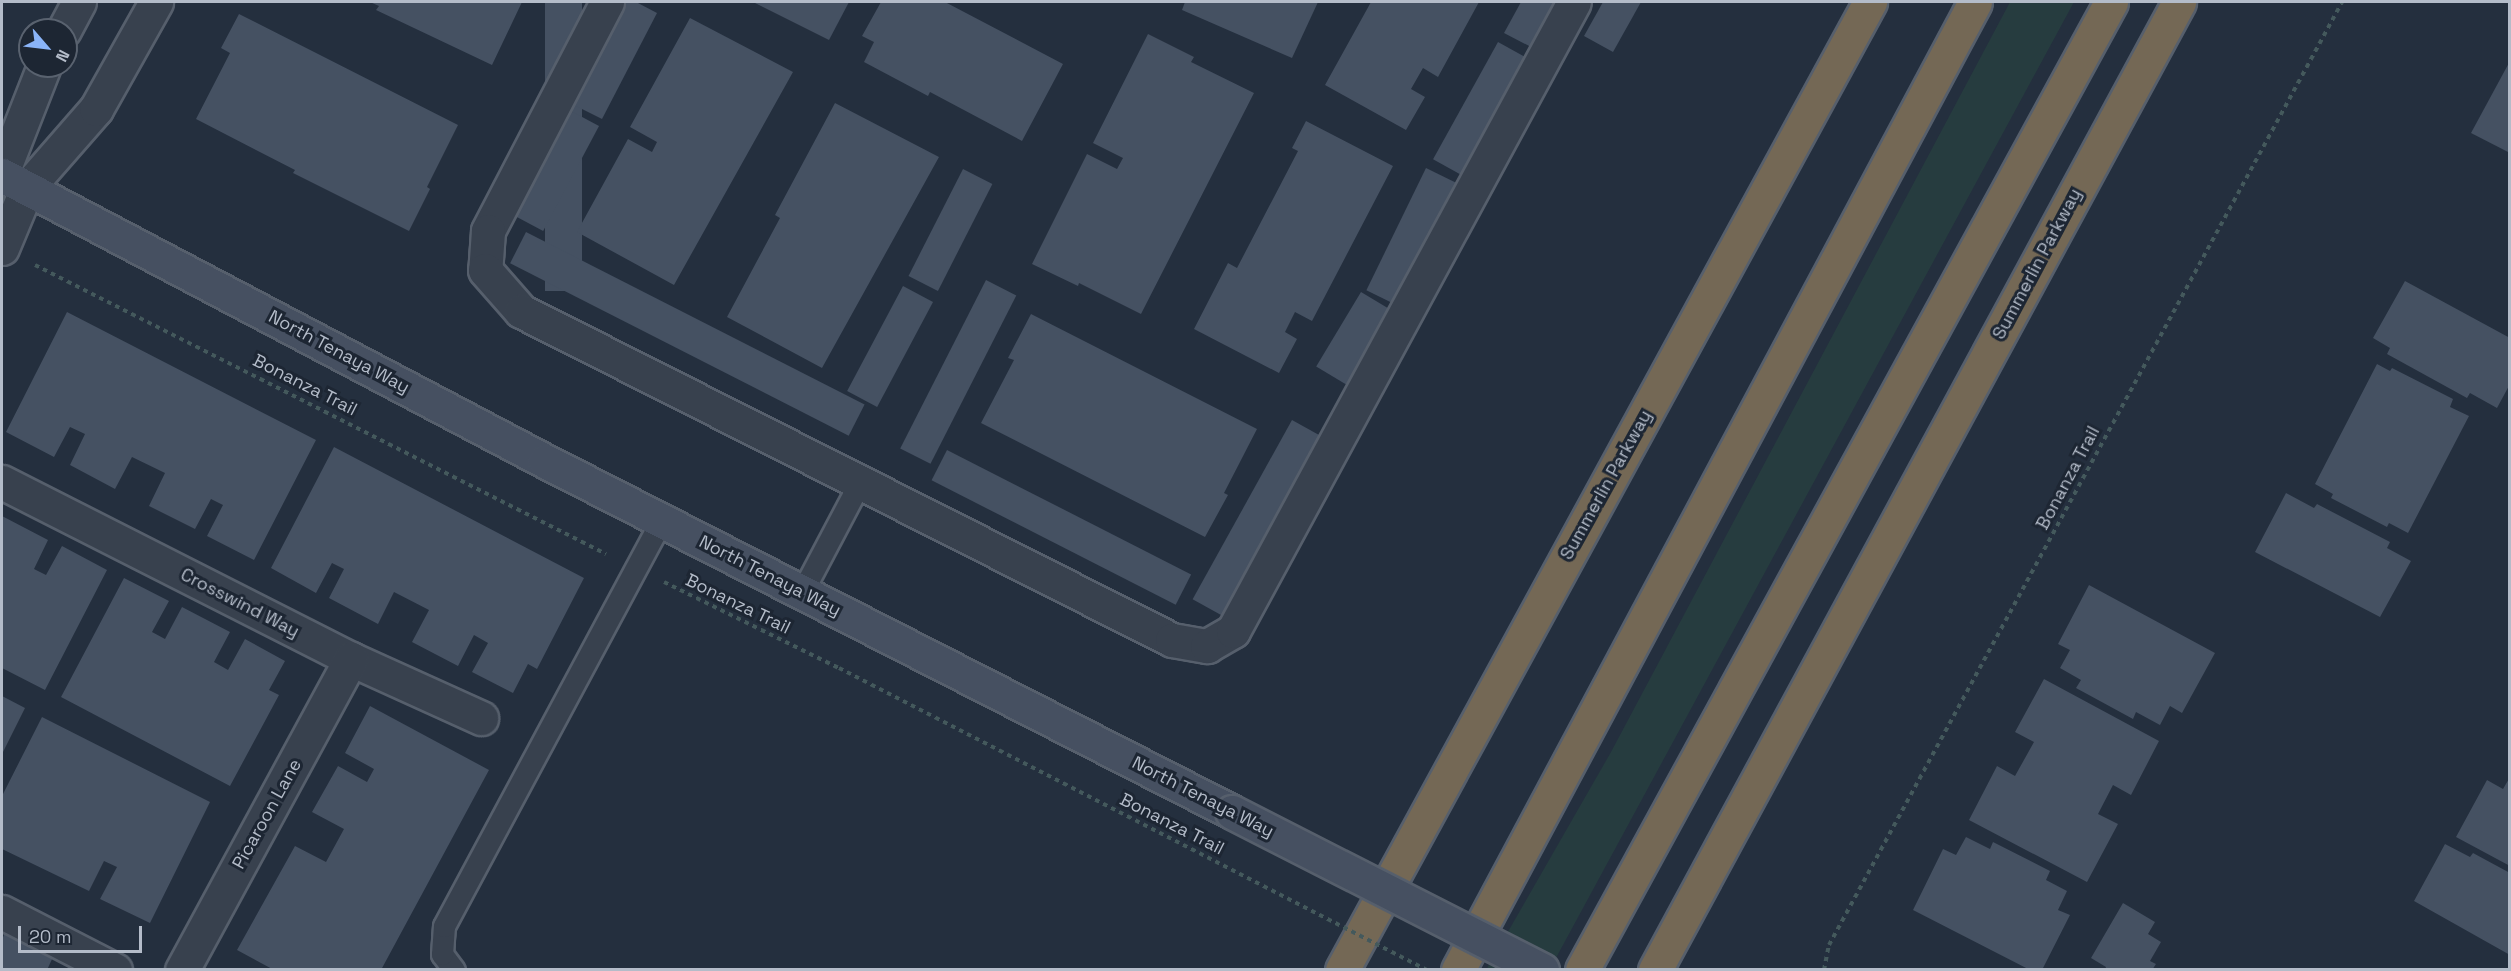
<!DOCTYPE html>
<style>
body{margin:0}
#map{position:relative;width:2511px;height:971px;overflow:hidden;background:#242f3e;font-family:"Space Grotesk",sans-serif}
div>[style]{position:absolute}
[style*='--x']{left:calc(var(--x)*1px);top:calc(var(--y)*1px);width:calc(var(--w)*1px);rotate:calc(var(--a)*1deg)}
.green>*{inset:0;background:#263c3f}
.building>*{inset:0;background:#455162;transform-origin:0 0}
.path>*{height:4px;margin-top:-2px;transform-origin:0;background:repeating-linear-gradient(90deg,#44595c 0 4.5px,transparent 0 9px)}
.roads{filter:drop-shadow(2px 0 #565f6c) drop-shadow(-2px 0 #565f6c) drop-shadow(0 2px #565f6c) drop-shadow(0 -2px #565f6c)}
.service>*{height:21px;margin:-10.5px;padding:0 10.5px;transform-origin:10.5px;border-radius:10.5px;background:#38414e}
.minor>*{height:33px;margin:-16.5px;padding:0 16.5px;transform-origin:16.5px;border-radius:16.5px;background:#38414e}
.secondary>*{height:33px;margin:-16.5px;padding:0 16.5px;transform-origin:16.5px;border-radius:16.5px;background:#465061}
.motorway>*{height:33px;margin:-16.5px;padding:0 16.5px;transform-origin:16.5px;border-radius:16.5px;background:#746855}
.path-bridge>*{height:4px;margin-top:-2px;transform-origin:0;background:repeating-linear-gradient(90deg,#44595c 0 4.5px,transparent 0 9px)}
.bridges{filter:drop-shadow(2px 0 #565f6c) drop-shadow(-2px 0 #565f6c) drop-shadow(0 2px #565f6c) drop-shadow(0 -2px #565f6c)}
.secondary-bridge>*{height:33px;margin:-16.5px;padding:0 16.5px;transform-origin:16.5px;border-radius:16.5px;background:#465061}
span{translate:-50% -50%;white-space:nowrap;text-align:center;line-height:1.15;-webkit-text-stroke:6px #1d2633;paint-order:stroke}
.street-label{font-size:18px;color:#b4bcc9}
.frame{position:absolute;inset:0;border:3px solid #b4bcc9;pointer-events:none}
.north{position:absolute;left:18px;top:18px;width:60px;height:60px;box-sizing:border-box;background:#1d2633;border:2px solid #59626f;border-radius:50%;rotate:118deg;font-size:16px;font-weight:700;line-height:24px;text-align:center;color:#b4bcc9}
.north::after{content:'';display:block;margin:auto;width:21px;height:27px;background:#8ab4f8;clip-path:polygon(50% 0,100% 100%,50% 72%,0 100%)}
.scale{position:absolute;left:18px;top:926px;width:124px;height:27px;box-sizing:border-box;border:3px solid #b4bcc9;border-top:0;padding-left:8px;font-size:18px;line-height:21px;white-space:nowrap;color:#b4bcc9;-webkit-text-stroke:4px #1d2633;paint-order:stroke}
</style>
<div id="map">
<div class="green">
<div style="clip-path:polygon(2010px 2px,2074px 2px,1550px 969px,1486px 970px,1611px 752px)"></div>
</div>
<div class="building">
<div style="clip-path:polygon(370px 2px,522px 2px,492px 65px,376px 10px,379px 6px)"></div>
<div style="left:545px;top:2px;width:37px;height:289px"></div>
<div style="clip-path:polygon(625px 2px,636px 2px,657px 13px,602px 119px,572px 104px)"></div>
<div style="clip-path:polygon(753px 2px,849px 2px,829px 40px)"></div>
<div style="clip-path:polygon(881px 2px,945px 2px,1063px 64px,1022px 141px,930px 92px,928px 96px,864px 62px,874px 42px,862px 36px)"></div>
<div style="clip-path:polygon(1185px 2px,1318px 2px,1292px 58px,1182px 10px)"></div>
<div style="clip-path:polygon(1371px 2px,1479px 2px,1438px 77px,1423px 68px,1411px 89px,1425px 97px,1406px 130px,1325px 85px)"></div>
<div style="clip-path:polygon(1521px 2px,1557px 2px,1533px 48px,1504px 33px)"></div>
<div style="clip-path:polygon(1603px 2px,1641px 2px,1613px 52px,1584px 36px)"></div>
<div style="clip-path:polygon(239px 14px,458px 125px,427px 187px,430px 189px,409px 231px,293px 173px,295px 170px,196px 119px,230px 53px,221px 48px)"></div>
<div style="clip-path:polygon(690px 18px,793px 72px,674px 285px,577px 232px,628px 139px,652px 152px,657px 142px,630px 127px)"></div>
<div style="clip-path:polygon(1148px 34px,1194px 57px,1191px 62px,1254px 93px,1141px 314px,1079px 283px,1078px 286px,1032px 264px,1087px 154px,1117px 169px,1123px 158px,1093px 143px)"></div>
<div style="left:1498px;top:42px;width:33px;height:134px;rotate:29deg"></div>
<div style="clip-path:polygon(2510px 61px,2510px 153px,2471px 133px)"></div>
<div style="clip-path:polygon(835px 103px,939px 157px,822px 368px,727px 317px,780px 218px,775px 215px)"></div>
<div style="left:569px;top:110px;width:34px;height:119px;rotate:28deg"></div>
<div style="clip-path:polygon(1306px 121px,1393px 166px,1312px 321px,1295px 312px,1285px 332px,1297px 339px,1279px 373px,1194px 329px,1228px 263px,1237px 268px,1298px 151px,1292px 148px)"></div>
<div style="left:1426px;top:168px;width:34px;height:136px;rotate:26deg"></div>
<div style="left:963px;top:169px;width:33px;height:120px;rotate:27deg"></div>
<div style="left:526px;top:232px;width:380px;height:35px;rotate:27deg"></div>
<div style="left:986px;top:280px;width:34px;height:189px;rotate:27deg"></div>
<div style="clip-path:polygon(2405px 281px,2510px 338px,2510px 384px,2497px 408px,2470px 393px,2467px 398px,2387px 354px,2390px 348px,2373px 338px)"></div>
<div style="left:903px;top:286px;width:34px;height:119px;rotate:28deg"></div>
<div style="left:1361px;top:292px;width:35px;height:87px;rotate:31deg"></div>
<div style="clip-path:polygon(67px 312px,316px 440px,254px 560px,207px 536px,223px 505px,211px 499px,195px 529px,149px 506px,165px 473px,132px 457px,115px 489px,70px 465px,85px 434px,70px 427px,54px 457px,6px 432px)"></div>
<div style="clip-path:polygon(1031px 314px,1257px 429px,1224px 493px,1228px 495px,1205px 537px,981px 423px,1014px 360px,1008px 358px)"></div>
<div style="clip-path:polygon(2377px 364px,2390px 371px,2392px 368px,2453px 399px,2450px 407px,2469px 416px,2408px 533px,2389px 523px,2387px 527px,2331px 498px,2333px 494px,2315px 484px)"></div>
<div style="left:1292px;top:420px;width:33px;height:205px;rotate:29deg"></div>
<div style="clip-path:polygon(334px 447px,584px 578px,537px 669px,528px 664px,513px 693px,472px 672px,488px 643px,474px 635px,458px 666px,412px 642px,429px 610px,394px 592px,378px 624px,329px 598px,344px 569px,332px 563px,316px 593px,271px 568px)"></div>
<div style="left:947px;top:450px;width:274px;height:34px;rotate:27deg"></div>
<div style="clip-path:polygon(2286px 493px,2314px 508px,2317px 504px,2390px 542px,2387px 548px,2411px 561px,2380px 617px,2255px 552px)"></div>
<div style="clip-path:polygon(2px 516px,48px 540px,34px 569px,46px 575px,62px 546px,107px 570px,45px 690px,2px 668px)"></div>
<div style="clip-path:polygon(124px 578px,169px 601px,152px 632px,165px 639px,182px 607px,230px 632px,214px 662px,228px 670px,245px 639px,285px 661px,269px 690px,279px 695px,230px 786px,61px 697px)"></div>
<div style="clip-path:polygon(2089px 585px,2215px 653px,2182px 713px,2170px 706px,2160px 725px,2136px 712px,2133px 719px,2076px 688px,2081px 680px,2060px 668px,2070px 650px,2058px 644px)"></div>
<div style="clip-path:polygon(2044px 679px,2159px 741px,2131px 795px,2113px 785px,2098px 814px,2118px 824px,2087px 882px,1969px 820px,1997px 766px,2015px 776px,2034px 742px,2015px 732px)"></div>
<div style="clip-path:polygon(2px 696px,25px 708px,2px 754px)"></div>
<div style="clip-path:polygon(370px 706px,489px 770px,381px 970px,274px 970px,237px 950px,295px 846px,326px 862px,344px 829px,312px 812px,338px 766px,367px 782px,374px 769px,345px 753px)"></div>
<div style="clip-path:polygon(42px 717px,210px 802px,150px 923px,100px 899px,117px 867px,104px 861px,89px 891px,2px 849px,2px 796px)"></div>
<div style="clip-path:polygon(2510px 777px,2510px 866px,2456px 837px,2487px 780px,2503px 789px)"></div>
<div style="clip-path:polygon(1966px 837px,1990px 849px,1993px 842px,2050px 871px,2046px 880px,2067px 891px,2058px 910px,2070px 915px,2042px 970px,2030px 970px,1913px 910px,1943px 849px,1956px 855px)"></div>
<div style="clip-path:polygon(2445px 844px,2470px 857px,2473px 853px,2510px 873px,2510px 955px,2414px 901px)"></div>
<div style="clip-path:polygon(2123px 903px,2155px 922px,2148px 934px,2161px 942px,2150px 961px,2156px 964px,2152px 970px,2105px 970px,2106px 967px,2091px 958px)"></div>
<div style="clip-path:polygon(5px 932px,53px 957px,47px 970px,2px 970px,2px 940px)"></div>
</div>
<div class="path">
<div style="--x:35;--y:265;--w:640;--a:26.85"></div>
<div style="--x:664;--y:582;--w:195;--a:26.2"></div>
<div style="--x:1824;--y:970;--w:25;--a:-79"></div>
<div style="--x:1829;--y:945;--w:1074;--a:-61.45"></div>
</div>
<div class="roads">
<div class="service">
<div style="--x:802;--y:592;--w:124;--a:-62.2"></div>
<div style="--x:454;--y:970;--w:20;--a:-127"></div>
<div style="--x:442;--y:954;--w:28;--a:-86"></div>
<div style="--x:444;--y:926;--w:461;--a:-61.8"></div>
</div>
<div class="minor">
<div style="--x:607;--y:2;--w:258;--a:117.5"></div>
<div style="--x:488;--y:231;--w:39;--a:94"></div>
<div style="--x:485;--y:270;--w:55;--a:48.7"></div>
<div style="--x:521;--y:311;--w:729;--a:26.81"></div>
<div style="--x:1172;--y:640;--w:36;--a:10"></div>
<div style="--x:1207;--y:646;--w:30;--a:-30"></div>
<div style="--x:1233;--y:631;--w:715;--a:-61.54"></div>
<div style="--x:64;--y:30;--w:32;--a:-62"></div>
<div style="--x:2;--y:173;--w:115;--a:-68.6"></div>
<div style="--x:2;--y:248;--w:65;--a:-67.4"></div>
<div style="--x:27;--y:188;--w:105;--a:-48.9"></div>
<div style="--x:96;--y:109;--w:123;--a:-60.7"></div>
<div style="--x:2;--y:482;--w:391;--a:26.9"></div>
<div style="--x:351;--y:659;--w:143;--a:24.4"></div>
<div style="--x:2;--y:912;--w:127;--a:27.2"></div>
<div style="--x:182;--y:970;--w:354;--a:-61.5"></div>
</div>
<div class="secondary">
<div style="--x:2;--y:175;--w:614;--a:27.78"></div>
<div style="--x:545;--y:461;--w:771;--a:27.06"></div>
</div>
<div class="motorway">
<div style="--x:1342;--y:970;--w:1103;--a:-61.39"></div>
<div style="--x:1458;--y:970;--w:1097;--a:-61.89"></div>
<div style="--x:1582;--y:970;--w:1103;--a:-61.34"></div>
<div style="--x:1655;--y:970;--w:1101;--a:-61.57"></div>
</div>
</div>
<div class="path-bridge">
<div style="--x:839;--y:668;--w:661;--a:27.19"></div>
</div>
<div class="bridges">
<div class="secondary-bridge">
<div style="--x:1232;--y:812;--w:348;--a:27"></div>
</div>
</div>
<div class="street-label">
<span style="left:2037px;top:264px;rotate:-62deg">Summerlin Parkway</span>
<span style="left:339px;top:352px;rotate:28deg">North Tenaya Way</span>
<span style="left:305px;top:385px;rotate:27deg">Bonanza Trail</span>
<span style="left:2068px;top:478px;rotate:-62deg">Bonanza Trail</span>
<span style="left:1606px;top:485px;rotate:-61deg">Summerlin Parkway</span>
<span style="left:770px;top:576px;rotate:27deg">North Tenaya Way</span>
<span style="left:240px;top:603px;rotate:27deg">Crosswind Way</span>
<span style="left:738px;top:604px;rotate:26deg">Bonanza Trail</span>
<span style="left:1203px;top:797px;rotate:27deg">North Tenaya Way</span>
<span style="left:267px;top:814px;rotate:-61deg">Picaroon Lane</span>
<span style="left:1172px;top:824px;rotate:27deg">Bonanza Trail</span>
</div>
<div class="frame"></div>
<div class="north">N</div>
<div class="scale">20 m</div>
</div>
